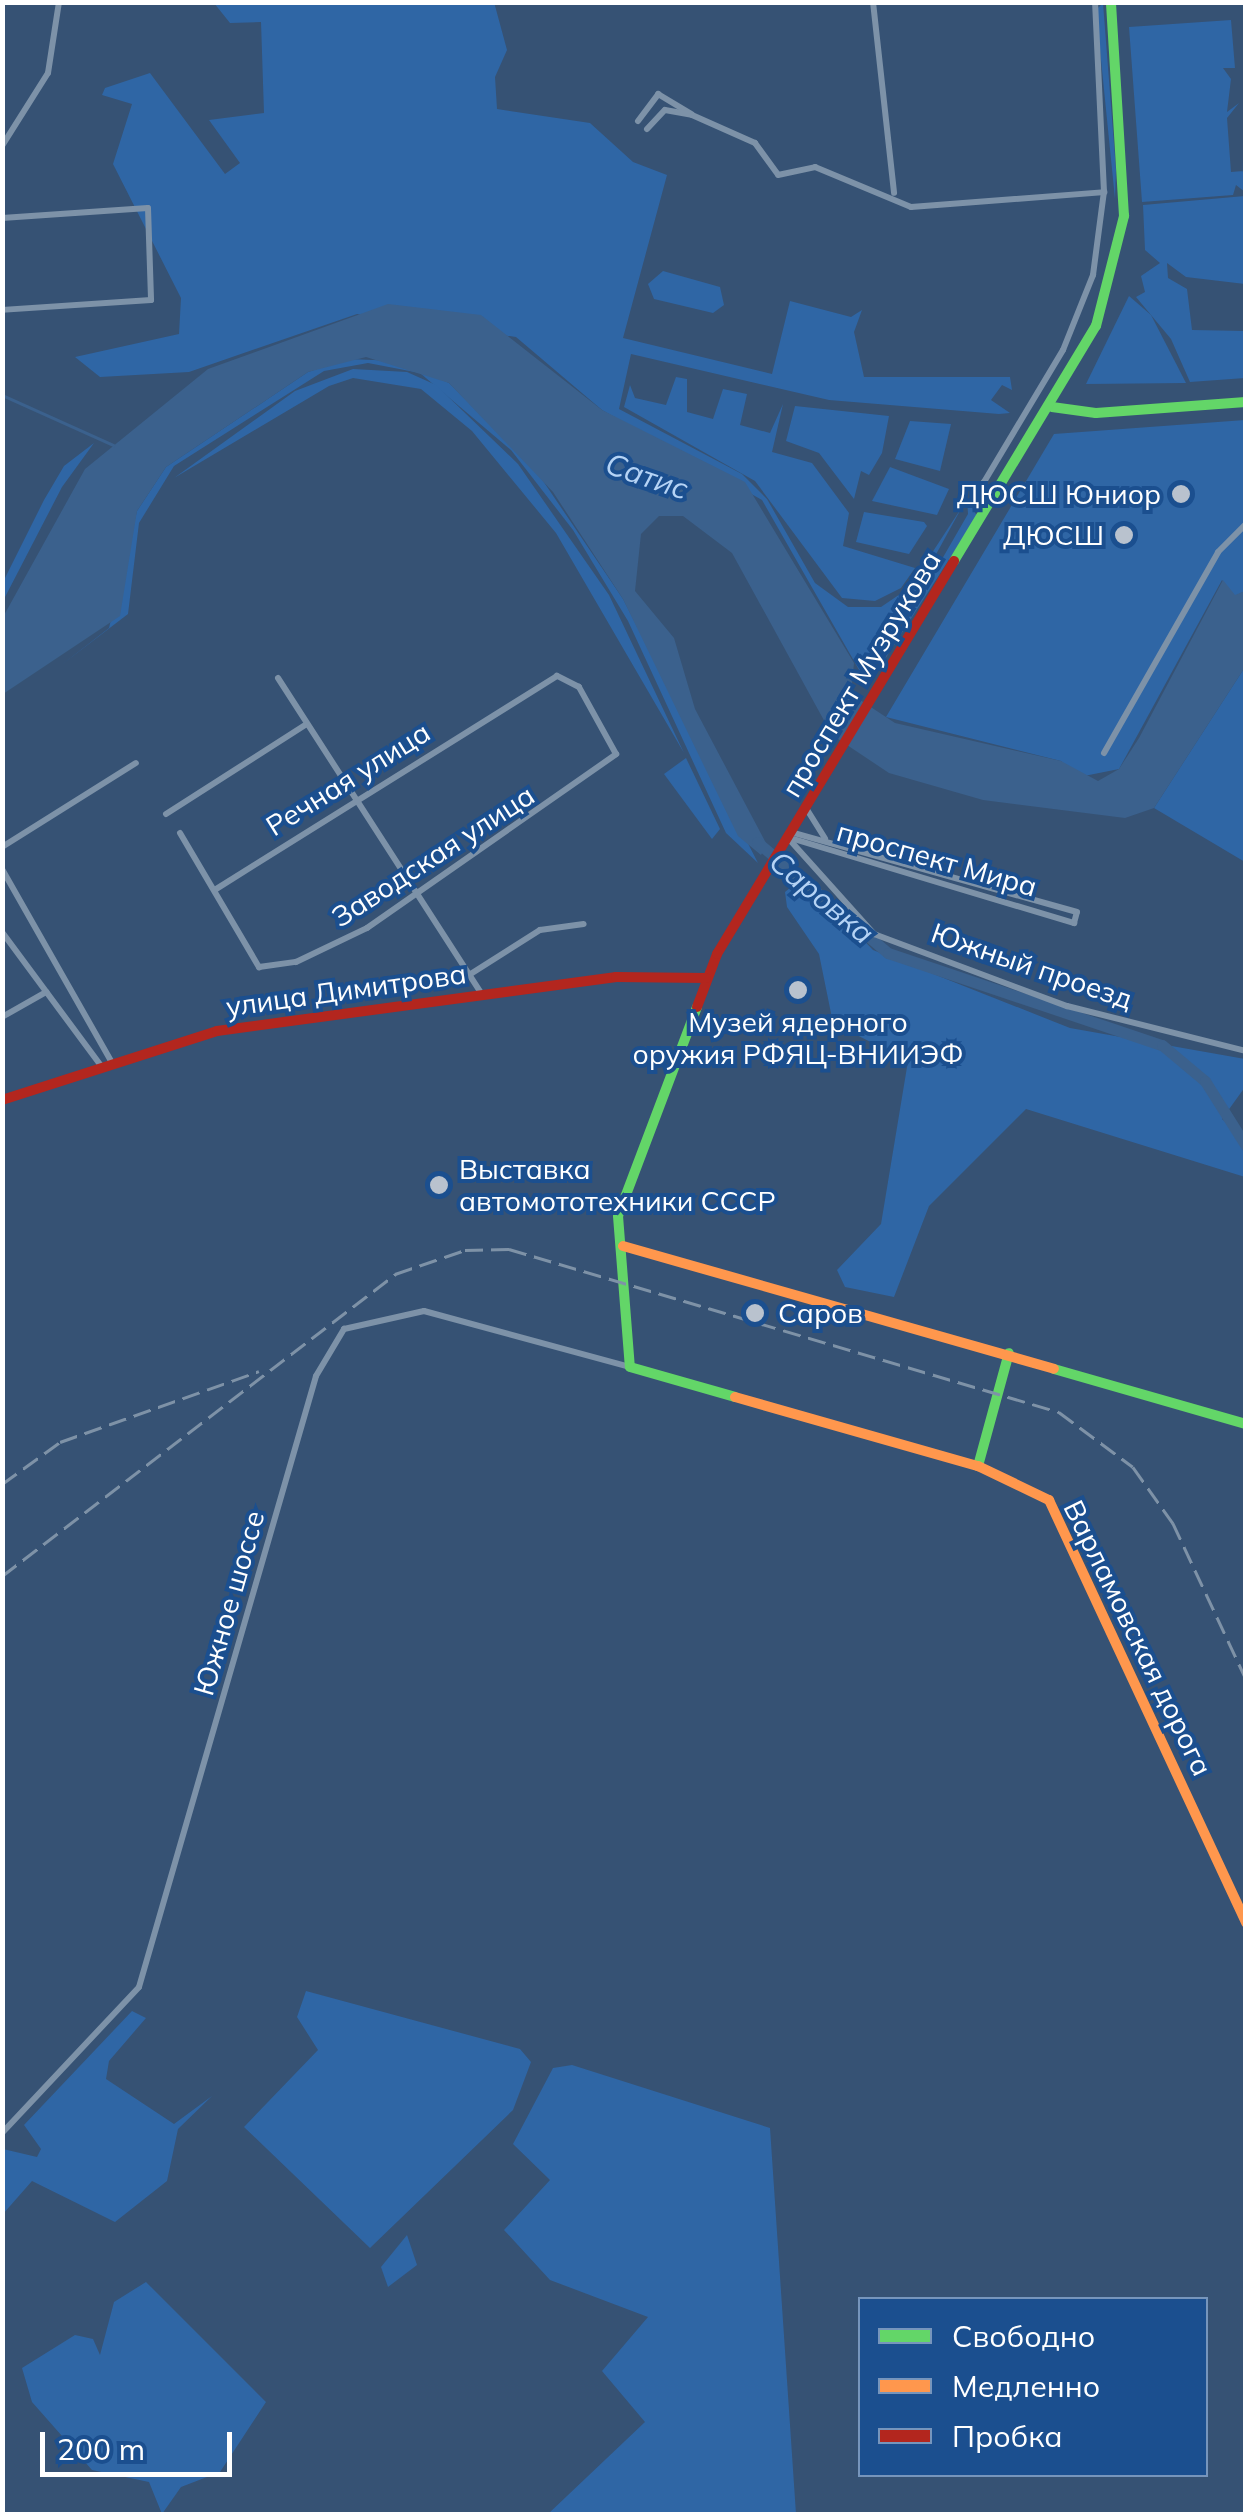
<!DOCTYPE html>
<meta charset="utf-8">
<style>
body{margin:0}
#map{position:relative;width:1248px;height:2517px;overflow:hidden;background:#365274;font-family:Mulish,sans-serif}
div>[style]{position:absolute}
[style*='--x']{left:calc(var(--x)*1px);top:calc(var(--y)*1px);width:calc(var(--w)*1px);rotate:calc(var(--a)*1deg)}
.green>*{inset:0;background:#2f66a5}
.water>*{inset:0;background:#3b618d}
.stream>*{height:2.5px;margin:-1.25px;padding:0 1.25px;transform-origin:1.25px;border-radius:1.25px;background:#3b618d}
.river>*{height:11px;margin:-5.5px;padding:0 5.5px;transform-origin:5.5px;border-radius:5.5px;background:#3b618d}
.street>*{height:6px;margin:-3px;padding:0 3px;transform-origin:3px;border-radius:3px;background:#7d92a8}
.fast>*{height:10px;margin:-5px;padding:0 5px;transform-origin:5px;border-radius:5px;background:#63d668}
.slow>*{height:10px;margin:-5px;padding:0 5px;transform-origin:5px;border-radius:5px;background:#ff974d}
.jam>*{height:10px;margin:-5px;padding:0 5px;transform-origin:5px;border-radius:5px;background:#b3261e}
.rail>*{height:2.5px;margin-top:-1.25px;transform-origin:0;background:repeating-linear-gradient(90deg,#7e92a7 0 18px,transparent 0 26px)}
.dots>*{width:28px;height:28px;translate:-50% -50%;box-sizing:border-box;border:5px solid #1b4f8f;border-radius:50%}
span{translate:-50% -50%;white-space:nowrap;text-align:center;line-height:1.15;-webkit-text-stroke:8px #1b4f8f;paint-order:stroke}
.poi-label{font-size:28px;color:#fff}
.right{translate:-100% -50%;text-align:right}
.left{translate:0 -50%;text-align:left}
.street-label{font-size:28px;color:#fff}
.water-label{font-size:30px;color:#b5d3f5;font-style:italic}
.frame{position:absolute;inset:0;border:5px solid #fff;pointer-events:none}
.legend{position:absolute;left:858px;top:2297px;width:350px;height:180px;box-sizing:border-box;background:#1b4f8f;border:2px solid #7695bc;margin:0;padding:12px 18px;list-style:none;font-size:30px;color:#fff}
.legend li{display:flex;align-items:center;gap:20px;height:50px}
.legend b{width:50px;border:2px solid #7695bc}
.scale{position:absolute;left:40px;top:2432px;width:192px;height:45px;box-sizing:border-box;border:5px solid #fff;border-top:0;padding-left:12px;font-size:30px;line-height:35px;white-space:nowrap;color:#fff;-webkit-text-stroke:8px #1b4f8f;paint-order:stroke}
</style>
<div id="map">
<div class="green">
<div style="clip-path:polygon(494px 2px,507px 50px,495px 77px,497px 109px,590px 123px,633px 162px,667px 175px,623px 338px,772px 374px,790px 301px,851px 317px,862px 310px,854px 332px,864px 377px,1010px 377px,1012px 390px,1002px 385px,991px 400px,1010px 413px,999px 414px,829px 400px,631px 354px,619px 409px,742px 474px,767px 499px,815px 583px,848px 607px,881px 607px,909px 588px,962px 507px,866px 682px,762px 500px,602px 410px,516px 337px,357px 314px,189px 372px,100px 377px,75px 357px,179px 334px,181px 298px,113px 164px,132px 104px,102px 95px,105px 88px,150px 73px,225px 174px,240px 163px,209px 120px,264px 113px,261px 22px,230px 23px,214px 3px)"></div>
<div style="clip-path:polygon(1103px 3px,1116px 170px,1115px 199px,1096px 10px)"></div>
<div style="clip-path:polygon(1231px 20px,1235px 68px,1223px 68px,1231px 79px,1227px 112px,1239px 103px,1227px 118px,1231px 172px,1243px 171px,1241px 153px,1245px 192px,1236px 185px,1233px 195px,1142px 202px,1129px 27px)"></div>
<div style="clip-path:polygon(1245px 196px,1245px 284px,1186px 277px,1167px 263px,1168px 278px,1187px 289px,1192px 330px,1245px 331px,1245px 378px,1190px 382px,1171px 339px,1136px 297px,1145px 292px,1141px 276px,1160px 263px,1145px 250px,1143px 205px)"></div>
<div style="clip-path:polygon(663px 271px,720px 287px,724px 305px,713px 313px,654px 299px,648px 284px)"></div>
<div style="clip-path:polygon(1129px 296px,1151px 315px,1186px 383px,1086px 384px)"></div>
<div style="clip-path:polygon(348px 359px,398px 361px,449px 383px,537px 472px,623px 599px,758px 863px,726px 833px,628px 621px,573px 530px,511px 450px,420px 373px,368px 363px,324px 371px,174px 466px,139px 523px,128px 614px,60px 666px,109px 628px,137px 511px,166px 467px,308px 372px)"></div>
<div style="clip-path:polygon(353px 369px,407px 372px,436px 385px,518px 464px,609px 595px,684px 753px,556px 533px,472px 431px,421px 389px,353px 378px,329px 386px,174px 478px,295px 391px)"></div>
<div style="clip-path:polygon(676px 377px,687px 379px,687px 412px,713px 419px,723px 389px,747px 394px,740px 425px,770px 433px,783px 404px,772px 452px,812px 463px,849px 513px,843px 546px,915px 568px,901px 588px,875px 601px,842px 598px,755px 481px,624px 407px,630px 385px,635px 398px,666px 405px)"></div>
<div style="clip-path:polygon(795px 406px,889px 416px,882px 453px,869px 475px,861px 471px,854px 499px,819px 453px,786px 441px)"></div>
<div style="clip-path:polygon(1245px 420px,1245px 591px,1235px 596px,1222px 580px,1119px 769px,1079px 777px,1061px 761px,886px 717px,1054px 434px)"></div>
<div style="clip-path:polygon(910px 421px,951px 424px,940px 471px,895px 459px)"></div>
<div style="clip-path:polygon(94px 443px,62px 487px,3px 601px,3px 582px,44px 500px,64px 466px)"></div>
<div style="clip-path:polygon(890px 467px,949px 489px,937px 515px,872px 501px)"></div>
<div style="clip-path:polygon(967px 498px,977px 516px,878px 670px,968px 514px)"></div>
<div style="clip-path:polygon(864px 512px,924px 522px,927px 526px,909px 554px,856px 542px)"></div>
<div style="clip-path:polygon(1245px 667px,1245px 862px,1154px 808px)"></div>
<div style="clip-path:polygon(686px 758px,720px 829px,712px 839px,664px 774px)"></div>
<div style="clip-path:polygon(803px 877px,873px 950px,1070px 1028px,1245px 1059px,1245px 1087px,1222px 1119px,1245px 1139px,1245px 1177px,1026px 1109px,929px 1206px,894px 1297px,845px 1287px,837px 1270px,881px 1224px,908px 1061px,833px 1023px,819px 954px,787px 907px,785px 892px)"></div>
<div style="clip-path:polygon(306px 1991px,520px 2049px,531px 2062px,513px 2110px,370px 2248px,244px 2127px,318px 2050px,297px 2017px)"></div>
<div style="clip-path:polygon(132px 2011px,146px 2018px,109px 2061px,106px 2079px,174px 2124px,212px 2096px,178px 2129px,167px 2181px,115px 2222px,32px 2181px,3px 2214px,3px 2149px,37px 2157px,41px 2149px,24px 2125px)"></div>
<div style="clip-path:polygon(572px 2065px,770px 2128px,796px 2514px,548px 2514px,645px 2422px,602px 2371px,648px 2317px,550px 2280px,504px 2230px,550px 2180px,513px 2144px,553px 2068px)"></div>
<div style="clip-path:polygon(407px 2235px,417px 2265px,388px 2287px,381px 2267px)"></div>
<div style="clip-path:polygon(146px 2282px,266px 2402px,220px 2472px,181px 2487px,162px 2514px,149px 2482px,92px 2470px,32px 2402px,22px 2368px,75px 2335px,93px 2339px,100px 2355px,114px 2302px)"></div>
</div>
<div class="water">
<div style="clip-path:polygon(388px 304px,481px 315px,602px 410px,745px 482px,854px 663px,851px 694px,895px 723px,1061px 761px,1098px 781px,1119px 769px,1139px 738px,1223px 580px,1235px 595px,1245px 591px,1245px 667px,1154px 808px,1125px 818px,983px 800px,889px 773px,832px 735px,732px 553px,683px 516px,659px 516px,641px 534px,635px 591px,674px 638px,695px 709px,767px 845px,761px 855px,738px 836px,623px 599px,553px 492px,449px 383px,366px 357px,308px 372px,166px 467px,137px 511px,120px 616px,3px 694px,3px 617px,85px 469px,208px 369px)"></div>
</div>
<div class="stream">
<div style="--x:2;--y:395;--w:122;--a:24.2"></div>
</div>
<div class="river">
<div style="--x:757;--y:842;--w:172;--a:40.3"></div>
<div style="--x:888;--y:953;--w:289;--a:18.6"></div>
<div style="--x:1162;--y:1045;--w:56;--a:39.9"></div>
<div style="--x:1205;--y:1081;--w:77;--a:57.8"></div>
</div>
<div class="street">
<div style="--x:873;--y:2;--w:192;--a:83.7"></div>
<div style="--x:638;--y:121;--w:34;--a:-53"></div>
<div style="--x:658;--y:94;--w:39;--a:31"></div>
<div style="--x:647;--y:129;--w:26;--a:-47"></div>
<div style="--x:665;--y:110;--w:27;--a:10"></div>
<div style="--x:692;--y:115;--w:69;--a:24"></div>
<div style="--x:755;--y:143;--w:39;--a:54"></div>
<div style="--x:778;--y:175;--w:38;--a:-12"></div>
<div style="--x:815;--y:167;--w:104;--a:22.6"></div>
<div style="--x:911;--y:207;--w:194;--a:-4.4"></div>
<div style="--x:2;--y:146;--w:86;--a:-57.8"></div>
<div style="--x:48;--y:73;--w:72;--a:-81.2"></div>
<div style="--x:2;--y:218;--w:146;--a:-3.9"></div>
<div style="--x:148;--y:208;--w:92;--a:88.1"></div>
<div style="--x:151;--y:300;--w:149;--a:176.2"></div>
<div style="--x:986;--y:506;--w:24;--a:-95"></div>
<div style="--x:984;--y:482;--w:154;--a:-59.1"></div>
<div style="--x:1063;--y:350;--w:81;--a:-68.2"></div>
<div style="--x:1093;--y:275;--w:84;--a:-82.5"></div>
<div style="--x:1104;--y:192;--w:190;--a:-92.7"></div>
<div style="--x:278;--y:678;--w:375;--a:57.2"></div>
<div style="--x:1104;--y:753;--w:231;--a:-60.4"></div>
<div style="--x:1218;--y:552;--w:40;--a:-45"></div>
<div style="--x:806;--y:808;--w:36;--a:58"></div>
<div style="--x:166;--y:814;--w:167;--a:-32.6"></div>
<div style="--x:180;--y:833;--w:156;--a:59.5"></div>
<div style="--x:259;--y:967;--w:37;--a:-8"></div>
<div style="--x:296;--y:962;--w:79;--a:-25.6"></div>
<div style="--x:367;--y:928;--w:304;--a:-34.9"></div>
<div style="--x:616;--y:754;--w:77;--a:-118.9"></div>
<div style="--x:579;--y:687;--w:25;--a:-153"></div>
<div style="--x:557;--y:676;--w:404;--a:148"></div>
<div style="--x:787;--y:837;--w:300;--a:16.7"></div>
<div style="--x:1074;--y:923;--w:11;--a:-75"></div>
<div style="--x:1077;--y:912;--w:297;--a:-164.4"></div>
<div style="--x:788;--y:838;--w:129;--a:48.1"></div>
<div style="--x:874;--y:934;--w:206;--a:20.5"></div>
<div style="--x:1067;--y:1006;--w:185;--a:14.1"></div>
<div style="--x:2;--y:847;--w:158;--a:-32.1"></div>
<div style="--x:2;--y:869;--w:223;--a:60.4"></div>
<div style="--x:2;--y:932;--w:168;--a:53.5"></div>
<div style="--x:469;--y:975;--w:84;--a:-32.4"></div>
<div style="--x:540;--y:930;--w:44;--a:-7.8"></div>
<div style="--x:2;--y:1017;--w:51;--a:-29.6"></div>
<div style="--x:2;--y:2133;--w:200;--a:-46.8"></div>
<div style="--x:139;--y:1987;--w:636;--a:-73.84"></div>
<div style="--x:316;--y:1376;--w:55;--a:-59.2"></div>
<div style="--x:344;--y:1329;--w:82;--a:-12.7"></div>
<div style="--x:424;--y:1311;--w:213;--a:15.2"></div>
</div>
<div class="fast">
<div style="--x:1052;--y:407;--w:44;--a:7.8"></div>
<div style="--x:1096;--y:413;--w:150;--a:-4.2"></div>
<div style="--x:954;--y:561;--w:275;--a:-58.9"></div>
<div style="--x:1096;--y:326;--w:114;--a:-75.7"></div>
<div style="--x:1124;--y:216;--w:214;--a:-93.5"></div>
<div style="--x:697;--y:1007;--w:223;--a:110.7"></div>
<div style="--x:618;--y:1216;--w:151;--a:85.5"></div>
<div style="--x:630;--y:1367;--w:109;--a:15.9"></div>
<div style="--x:1054;--y:1369;--w:200;--a:16"></div>
<div style="--x:978;--y:1466;--w:117;--a:-74.7"></div>
</div>
<div class="slow">
<div style="--x:623;--y:1246;--w:448;--a:15.9"></div>
<div style="--x:735;--y:1397;--w:253;--a:15.9"></div>
<div style="--x:978;--y:1466;--w:79;--a:25.6"></div>
<div style="--x:1049;--y:1500;--w:467;--a:65"></div>
</div>
<div class="jam">
<div style="--x:697;--y:1007;--w:57;--a:-69.3"></div>
<div style="--x:717;--y:954;--w:459;--a:-58.9"></div>
<div style="--x:2;--y:1100;--w:226;--a:-17.8"></div>
<div style="--x:217;--y:1031;--w:403;--a:-7.7"></div>
<div style="--x:616;--y:977;--w:90;--a:0.6"></div>
</div>
<div class="rail">
<div style="--x:2;--y:1484;--w:72;--a:-35.9"></div>
<div style="--x:60;--y:1442;--w:211;--a:-19.6"></div>
<div style="--x:2;--y:1576;--w:496;--a:-37.5"></div>
<div style="--x:395;--y:1274;--w:74;--a:-18.9"></div>
<div style="--x:465;--y:1250;--w:44;--a:-1.3"></div>
<div style="--x:509;--y:1249;--w:574;--a:16.51"></div>
<div style="--x:1059;--y:1412;--w:92;--a:36.6"></div>
<div style="--x:1133;--y:1467;--w:69;--a:54.5"></div>
<div style="--x:1173;--y:1523;--w:172;--a:64.9"></div>
</div>
<div class="dots">
<div style="left:1181px;top:494px;background:#b9c2ce"></div>
<div style="left:1124px;top:535px;background:#b9c2ce"></div>
<div style="left:798px;top:990px;background:#b9c2ce"></div>
<div style="left:439px;top:1185px;background:#b9c2ce"></div>
<div style="left:755px;top:1313px;background:#b9c2ce"></div>
</div>
<div class="poi-label">
<span class="right" style="left:1161px;top:494px">ДЮСШ Юниор</span>
<span class="right" style="left:1104px;top:535px">ДЮСШ</span>
<span style="left:798px;top:1038px">Музей ядерного<br>оружия РФЯЦ-ВНИИЭФ</span>
<span class="left" style="left:459px;top:1185px">Выставка<br>автомототехники СССР</span>
<span class="left" style="left:778px;top:1313px">Саров</span>
</div>
<div class="street-label">
<span style="left:861px;top:674px;rotate:-59deg">проспект Музрукова</span>
<span style="left:348px;top:779px;rotate:-32deg">Речная улица</span>
<span style="left:433px;top:856px;rotate:-33deg">Заводская улица</span>
<span style="left:937px;top:859px;rotate:16deg">проспект Мира</span>
<span style="left:1032px;top:966px;rotate:19deg">Южный проезд</span>
<span style="left:346px;top:990px;rotate:-8deg">улица Димитрова</span>
<span style="left:229px;top:1603px;rotate:-74deg">Южное шоссе</span>
<span style="left:1138px;top:1638px;rotate:64deg">Варламовская дорога</span>
</div>
<div class="water-label">
<span style="left:647px;top:476px;rotate:19deg">Сатис</span>
<span style="left:822px;top:897px;rotate:40deg">Саровка</span>
</div>
<div class="frame"></div>
<ul class="legend">
<li><b style="height:12px;background:#63d668"></b>Свободно</li>
<li><b style="height:12px;background:#ff974d"></b>Медленно</li>
<li><b style="height:12px;background:#b3261e"></b>Пробка</li>
</ul>
<div class="scale">200 m</div>
</div>
